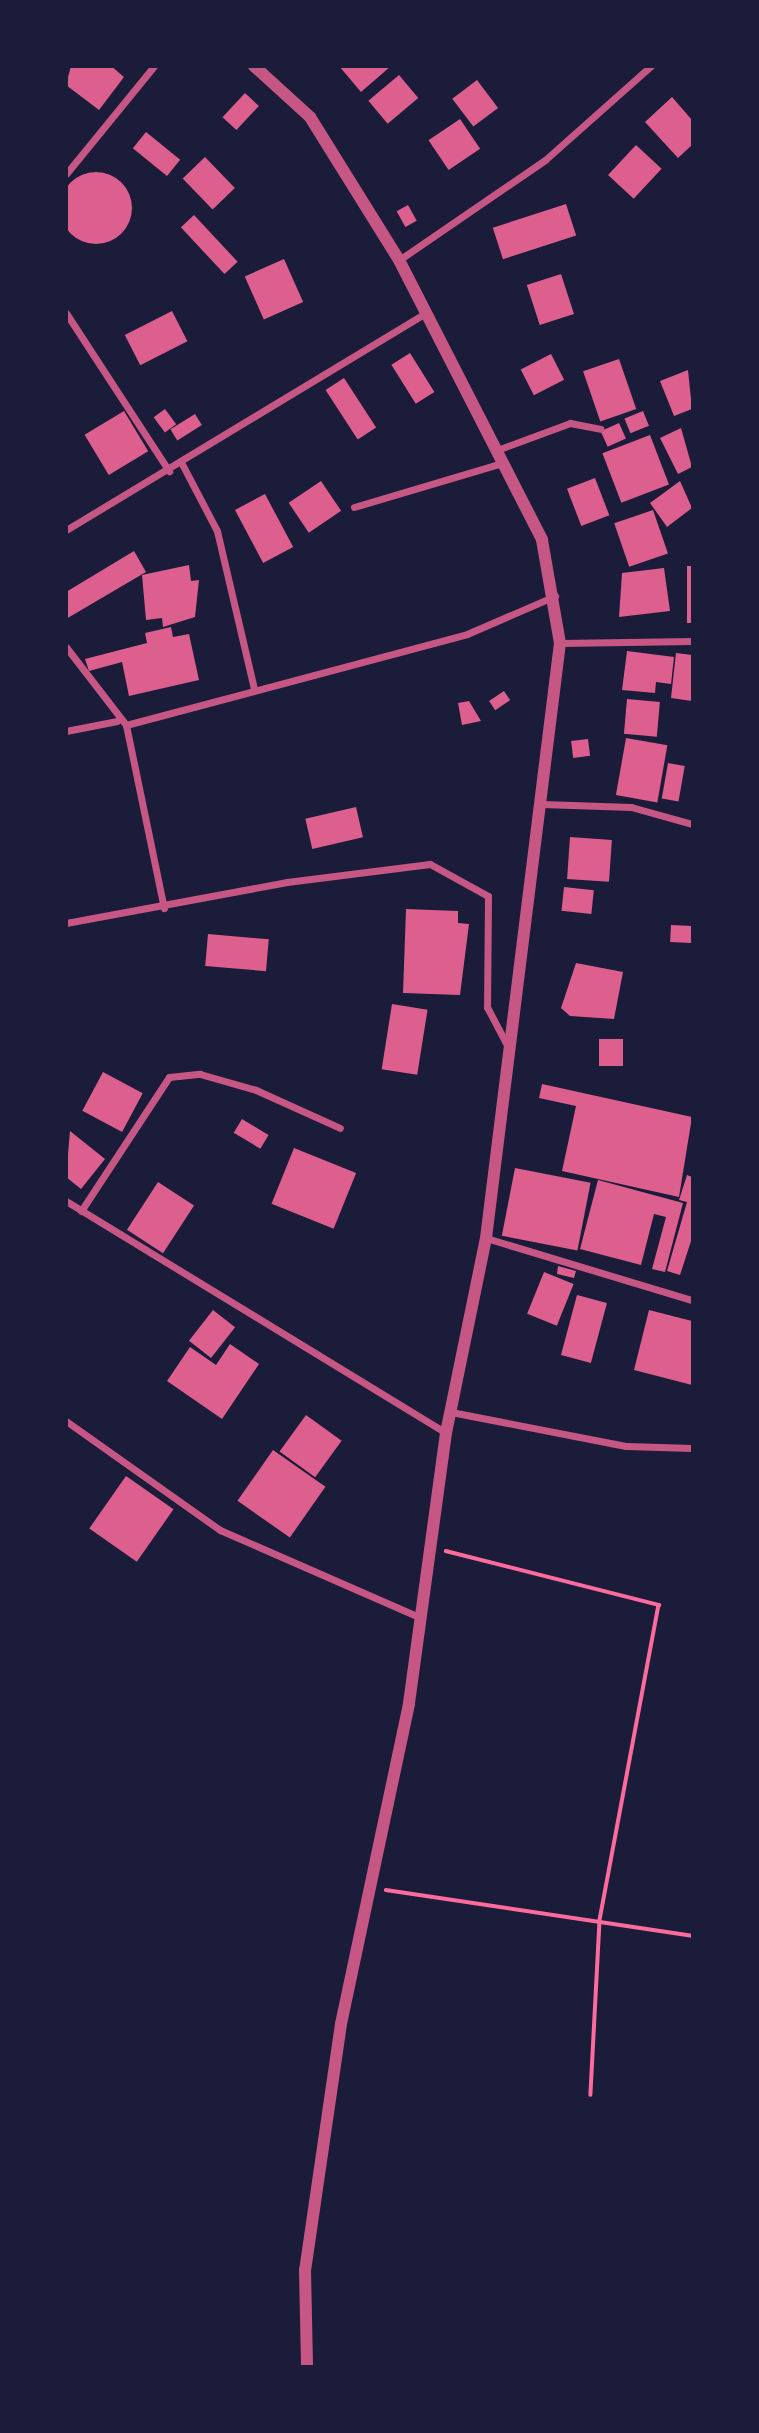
<!DOCTYPE html>
<style>
body{margin:0}
#map{position:relative;width:759px;height:2433px;overflow:hidden;background:#1b1b3a;font-family:"Open Sans",sans-serif}
div>[style]{position:absolute}
[style*='--x']{left:calc(var(--x)*1px);top:calc(var(--y)*1px);width:calc(var(--w)*1px);rotate:calc(var(--a)*1deg)}
.building>*{inset:0;background:#dd5f8e;transform-origin:0 0}
.round{border-radius:50%}
.path>*{height:3.5px;margin:-1.75px;padding:0 1.75px;transform-origin:1.75px;border-radius:1.75px;background:#ff6b9d}
.minor>*{height:7px;margin:-3.5px;padding:0 3.5px;transform-origin:3.5px;border-radius:3.5px;background:#c65784}
.tertiary>*{height:12px;margin:-6px;padding:0 6px;transform-origin:6px;border-radius:6px;background:#c65784}
span{translate:-50% -50%;white-space:nowrap;text-align:center;line-height:1.15;-webkit-text-stroke:6px #1b1b3a;paint-order:stroke}
.frame{position:absolute;inset:0;border:68px solid #1b1b3a;pointer-events:none}
</style>
<div id="map">
<div class="building">
<div style="clip-path:polygon(71px 66px,111px 66px,124px 77px,99px 110px,66px 85px)"></div>
<div style="clip-path:polygon(339px 66px,391px 66px,361px 92px)"></div>
<div style="left:399px;top:75px;width:30px;height:40px;rotate:50deg"></div>
<div style="left:477px;top:80px;width:35px;height:31px;rotate:53deg"></div>
<div style="left:245px;top:93px;width:19px;height:33px;rotate:43deg"></div>
<div style="clip-path:polygon(672px 97px,692px 120px,692px 145px,678px 158px,645px 122px)"></div>
<div style="left:460px;top:119px;width:36px;height:38px;rotate:56deg"></div>
<div style="left:146px;top:132px;width:44px;height:21px;rotate:39deg"></div>
<div style="left:636px;top:145px;width:35px;height:41px;rotate:43deg"></div>
<div style="left:205px;top:157px;width:43px;height:31px;rotate:46deg"></div>
<div class="round" style="left:60px;top:172px;width:72px;height:72px"></div>
<div style="left:566px;top:204px;width:33px;height:77px;rotate:72deg"></div>
<div style="left:408px;top:205px;width:18px;height:13px;rotate:61deg"></div>
<div style="left:194px;top:215px;width:64px;height:18px;rotate:47deg"></div>
<div style="left:284px;top:259px;width:47px;height:43px;rotate:66deg"></div>
<div style="left:561px;top:274px;width:42px;height:36px;rotate:72deg"></div>
<div style="left:172px;top:311px;width:34px;height:53px;rotate:63deg"></div>
<div style="left:410px;top:353px;width:46px;height:22px;rotate:58deg"></div>
<div style="left:551px;top:354px;width:29px;height:34px;rotate:63deg"></div>
<div style="left:619px;top:359px;width:53px;height:38px;rotate:71deg"></div>
<div style="clip-path:polygon(688px 370px,692px 409px,674px 416px,660px 381px)"></div>
<div style="left:344px;top:378px;width:59px;height:22px;rotate:57deg"></div>
<div style="left:165px;top:409px;width:19px;height:14px;rotate:54deg"></div>
<div style="left:124px;top:411px;width:47px;height:46px;rotate:59deg"></div>
<div style="left:643px;top:411px;width:16px;height:20px;rotate:68deg"></div>
<div style="left:195px;top:414px;width:13px;height:29px;rotate:58deg"></div>
<div style="left:619px;top:423px;width:17px;height:20px;rotate:66deg"></div>
<div style="clip-path:polygon(681px 428px,692px 467px,678px 474px,660px 438px)"></div>
<div style="left:650px;top:435px;width:53px;height:51px;rotate:69deg"></div>
<div style="left:595px;top:478px;width:40px;height:30px;rotate:69deg"></div>
<div style="left:321px;top:481px;width:36px;height:39px;rotate:56deg"></div>
<div style="clip-path:polygon(680px 481px,692px 508px,667px 527px,650px 503px)"></div>
<div style="left:265px;top:494px;width:60px;height:34px;rotate:62deg"></div>
<div style="left:653px;top:510px;width:46px;height:41px;rotate:71deg"></div>
<div style="clip-path:polygon(134px 551px,146px 572px,66px 619px,66px 592px)"></div>
<div style="clip-path:polygon(189px 565px,191px 581px,199px 580px,195px 617px,163px 627px,162px 618px,146px 620px,142px 575px)"></div>
<div style="left:687px;top:566px;width:5px;height:57px"></div>
<div style="clip-path:polygon(664px 568px,670px 611px,619px 617px,622px 573px)"></div>
<div style="clip-path:polygon(171px 627px,173px 637px,189px 634px,199px 680px,129px 696px,122px 662px,89px 671px,85px 659px,147px 643px,145px 633px)"></div>
<div style="clip-path:polygon(627px 651px,674px 657px,671px 684px,656px 682px,655px 693px,622px 690px)"></div>
<div style="clip-path:polygon(676px 653px,692px 655px,692px 701px,671px 698px)"></div>
<div style="left:504px;top:691px;width:11px;height:18px;rotate:56deg"></div>
<div style="left:627px;top:699px;width:33px;height:35px;rotate:5deg"></div>
<div style="clip-path:polygon(469px 701px,481px 721px,462px 725px,458px 703px)"></div>
<div style="left:626px;top:738px;width:42px;height:58px;rotate:10deg"></div>
<div style="left:588px;top:739px;width:17px;height:17px;rotate:83deg"></div>
<div style="left:668px;top:763px;width:17px;height:36px;rotate:10deg"></div>
<div style="left:356px;top:807px;width:31px;height:52px;rotate:77deg"></div>
<div style="left:570px;top:837px;width:42px;height:42px;rotate:4deg"></div>
<div style="left:564px;top:887px;width:30px;height:24px;rotate:6deg"></div>
<div style="clip-path:polygon(406px 909px,458px 911px,458px 923px,469px 924px,460px 995px,403px 993px)"></div>
<div style="left:671px;top:925px;width:21px;height:17px;rotate:3deg"></div>
<div style="left:208px;top:934px;width:61px;height:32px;rotate:5deg"></div>
<div style="clip-path:polygon(576px 963px,623px 972px,614px 1019px,570px 1016px,561px 1008px)"></div>
<div style="left:392px;top:1004px;width:36px;height:66px;rotate:9deg"></div>
<div style="left:599px;top:1039px;width:24px;height:27px"></div>
<div style="left:103px;top:1072px;width:45px;height:44px;rotate:28deg"></div>
<div style="clip-path:polygon(542px 1084px,692px 1117px,679px 1197px,562px 1171px,576px 1106px,539px 1098px)"></div>
<div style="left:242px;top:1119px;width:31px;height:16px;rotate:31deg"></div>
<div style="clip-path:polygon(70px 1131px,105px 1159px,81px 1189px,66px 1177px)"></div>
<div style="left:294px;top:1148px;width:67px;height:60px;rotate:22deg"></div>
<div style="left:515px;top:1168px;width:77px;height:69px;rotate:11deg"></div>
<div style="clip-path:polygon(687px 1175px,692px 1177px,692px 1238px,680px 1275px,667px 1271px,687px 1202px,679px 1200px)"></div>
<div style="clip-path:polygon(598px 1180px,683px 1203px,665px 1272px,652px 1269px,666px 1217px,654px 1214px,641px 1265px,580px 1249px)"></div>
<div style="left:158px;top:1182px;width:43px;height:57px;rotate:33deg"></div>
<div style="clip-path:polygon(558px 1266px,576px 1271px,574px 1278px,557px 1274px)"></div>
<div style="left:544px;top:1272px;width:32px;height:45px;rotate:22deg"></div>
<div style="left:577px;top:1295px;width:31px;height:62px;rotate:15deg"></div>
<div style="left:213px;top:1310px;width:28px;height:39px;rotate:38deg"></div>
<div style="clip-path:polygon(649px 1310px,692px 1321px,692px 1385px,634px 1370px)"></div>
<div style="clip-path:polygon(230px 1344px,259px 1364px,222px 1419px,167px 1381px,190px 1347px,216px 1365px)"></div>
<div style="left:306px;top:1415px;width:44px;height:45px;rotate:36deg"></div>
<div style="left:273px;top:1450px;width:64px;height:62px;rotate:35deg"></div>
<div style="left:126px;top:1476px;width:58px;height:64px;rotate:35deg"></div>
</div>
<div class="path">
<div style="--x:446;--y:1551;--w:220;--a:14.2"></div>
<div style="--x:659;--y:1605;--w:321;--a:100.6"></div>
<div style="--x:600;--y:1921;--w:174;--a:93"></div>
<div style="--x:386;--y:1890;--w:309;--a:8.5"></div>
</div>
<div class="minor">
<div style="--x:66;--y:174;--w:139;--a:-50.8"></div>
<div style="--x:399;--y:260;--w:177;--a:-34.4"></div>
<div style="--x:545;--y:160;--w:142;--a:-41.6"></div>
<div style="--x:66;--y:313;--w:189;--a:56.9"></div>
<div style="--x:497;--y:450;--w:78;--a:-20.3"></div>
<div style="--x:570;--y:423;--w:31;--a:11"></div>
<div style="--x:181;--y:462;--w:78;--a:62.4"></div>
<div style="--x:217;--y:531;--w:162;--a:76.8"></div>
<div style="--x:354;--y:507;--w:155;--a:-16.5"></div>
<div style="--x:66;--y:530;--w:420;--a:-31.1"></div>
<div style="--x:560;--y:643;--w:132;--a:-0.9"></div>
<div style="--x:66;--y:647;--w:98;--a:52.4"></div>
<div style="--x:126;--y:725;--w:353;--a:-14.9"></div>
<div style="--x:467;--y:634;--w:96;--a:-23.4"></div>
<div style="--x:126;--y:725;--w:187;--a:78.3"></div>
<div style="--x:66;--y:731;--w:52;--a:-11.1"></div>
<div style="--x:542;--y:804;--w:89;--a:1.9"></div>
<div style="--x:631;--y:807;--w:63;--a:15.6"></div>
<div style="--x:66;--y:923;--w:225;--a:-10.5"></div>
<div style="--x:287;--y:882;--w:144;--a:-7.2"></div>
<div style="--x:430;--y:864;--w:66;--a:28.9"></div>
<div style="--x:488;--y:896;--w:111;--a:90.5"></div>
<div style="--x:487;--y:1007;--w:45;--a:62.3"></div>
<div style="--x:66;--y:1201;--w:445;--a:31.4"></div>
<div style="--x:81;--y:1211;--w:160;--a:-56.7"></div>
<div style="--x:169;--y:1077;--w:31;--a:-6"></div>
<div style="--x:200;--y:1074;--w:58;--a:15.9"></div>
<div style="--x:256;--y:1090;--w:92;--a:24.3"></div>
<div style="--x:486;--y:1238;--w:215;--a:16.8"></div>
<div style="--x:451;--y:1412;--w:178;--a:11"></div>
<div style="--x:626;--y:1446;--w:66;--a:1.7"></div>
<div style="--x:66;--y:1421;--w:189;--a:35.3"></div>
<div style="--x:220;--y:1530;--w:219;--a:23.6"></div>
</div>
<div class="tertiary">
<div style="--x:254;--y:66;--w:76;--a:42.3"></div>
<div style="--x:310;--y:117;--w:168;--a:58.1"></div>
<div style="--x:399;--y:260;--w:314;--a:62.9"></div>
<div style="--x:542;--y:540;--w:105;--a:80.1"></div>
<div style="--x:560;--y:643;--w:600;--a:97.09"></div>
<div style="--x:486;--y:1238;--w:199;--a:101.6"></div>
<div style="--x:446;--y:1433;--w:274;--a:97.8"></div>
<div style="--x:409;--y:1704;--w:327;--a:102"></div>
<div style="--x:341;--y:2024;--w:249;--a:98.3"></div>
<div style="--x:305;--y:2270;--w:96;--a:88.8"></div>
</div>
<div class="frame"></div>
</div>
